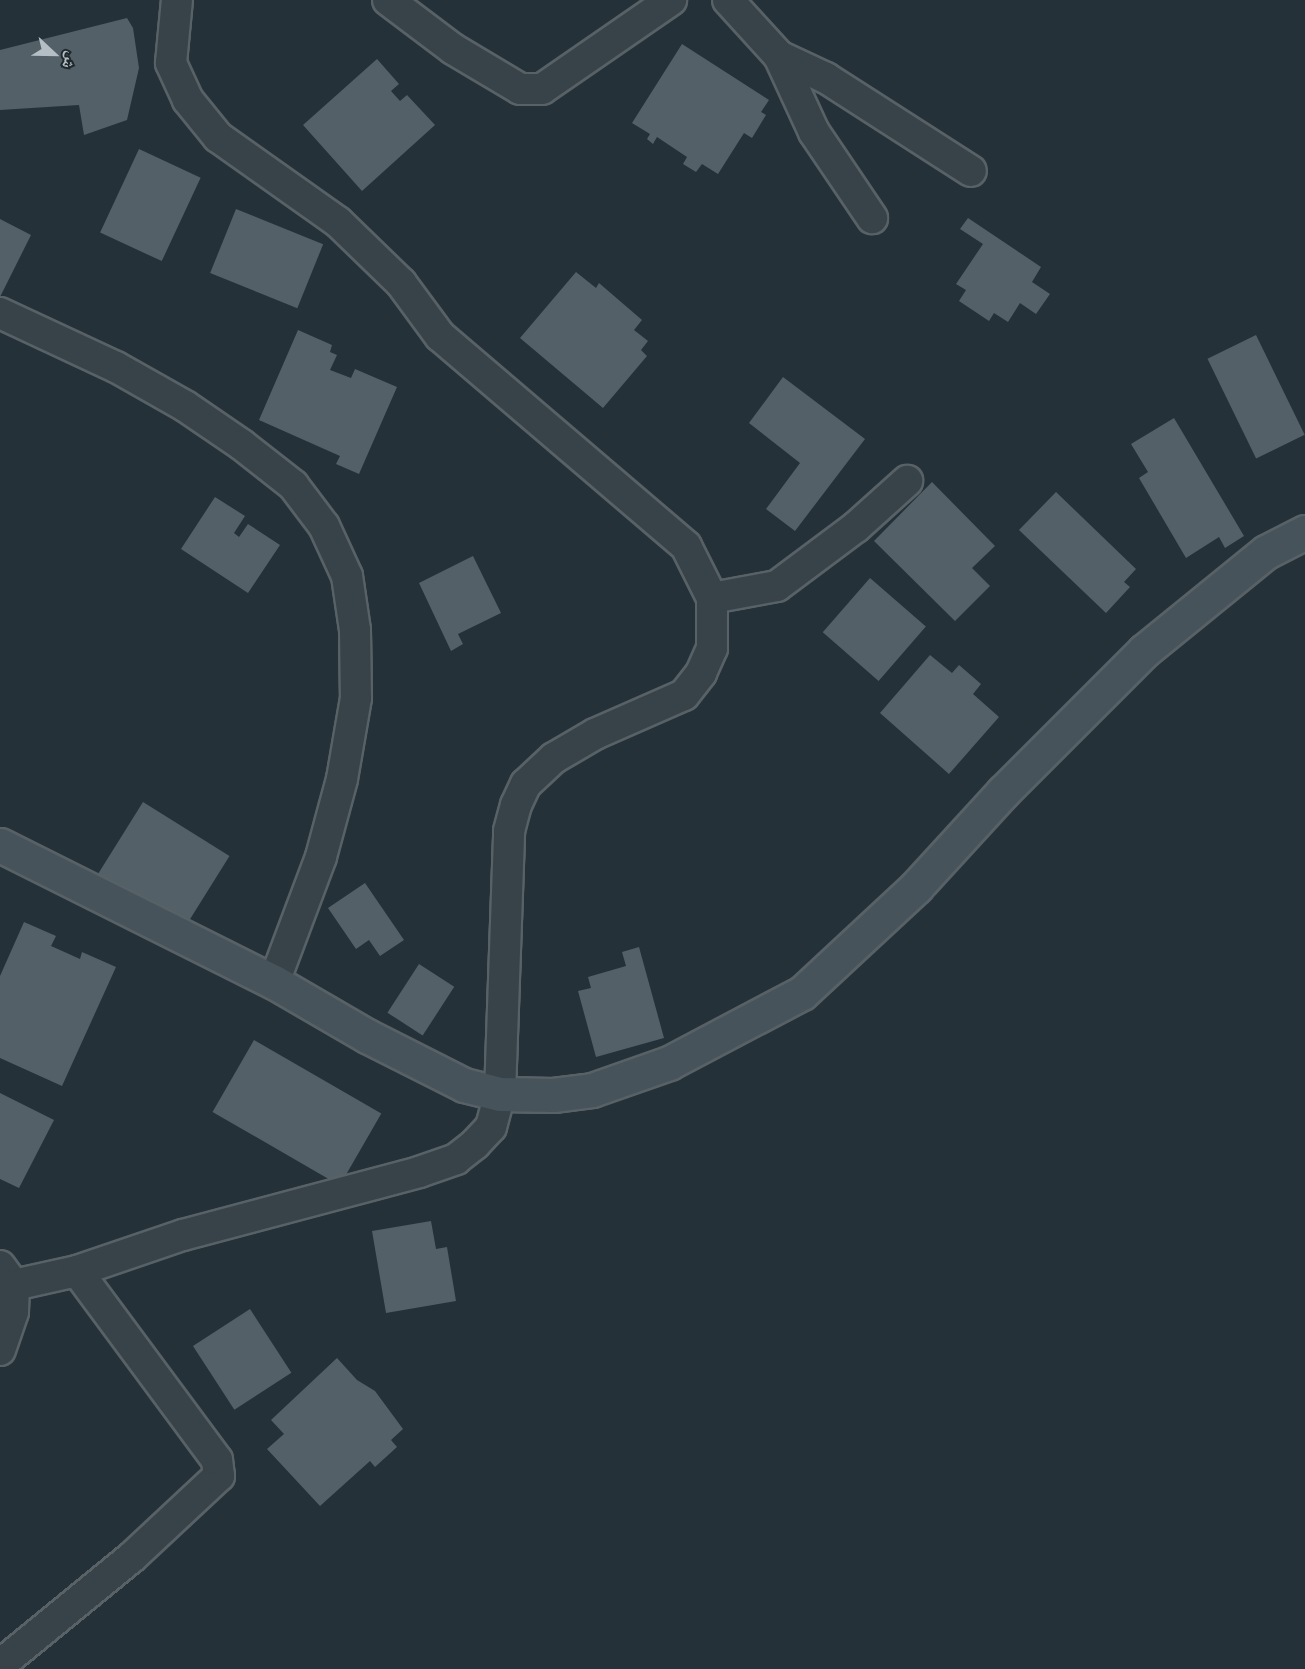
<!DOCTYPE html>
<meta charset="utf-8">
<style>
body{margin:0}
#map{position:relative;width:1305px;height:1669px;overflow:hidden;background:#253138;font-family:"Golos Text","Noto Naskh Arabic",sans-serif}
div>[style]{position:absolute}
[style*='--x']{left:calc(var(--x)*1px);top:calc(var(--y)*1px);width:calc(var(--w)*1px);rotate:calc(var(--a)*1deg)}
.building>*{inset:0;background:#536068;transform-origin:0 0}
.roads{filter:drop-shadow(2px 0 #576166) drop-shadow(-2px 0 #576166) drop-shadow(0 2px #576166) drop-shadow(0 -2px #576166)}
.street>*{height:30px;margin:-15px;padding:0 15px;transform-origin:15px;border-radius:15px;background:#384349}
.secondary>*{height:33px;margin:-16.5px;padding:0 16.5px;transform-origin:16.5px;border-radius:16.5px;background:#47535b}
span{translate:-50% -50%;white-space:nowrap;text-align:center;line-height:1.15;-webkit-text-stroke:5px #1e282d;paint-order:stroke}
.north{position:absolute;left:24px;top:24px;width:60px;height:60px;-webkit-text-stroke:4px #1e282d;paint-order:stroke;rotate:112deg;font-size:16px;font-weight:700;line-height:24px;text-align:center;color:#b4bec4}
.north::after{content:'';display:block;margin:auto;width:21px;height:27px;background:#b4bec4;clip-path:polygon(50% 0,100% 100%,50% 72%,0 100%)}
</style>
<div id="map">
<div class="building">
<div style="clip-path:polygon(127px 18px,133px 28px,139px 68px,127px 120px,84px 135px,79px 105px,0 110px,0 50px)"></div>
<div style="clip-path:polygon(682px 44px,769px 100px,761px 112px,766px 115px,752px 138px,744px 133px,718px 174px,702px 164px,696px 172px,683px 164px,687px 157px,657px 137px,653px 144px,647px 139px,650px 134px,632px 123px)"></div>
<div style="clip-path:polygon(377px 59px,399px 84px,391px 91px,400px 101px,407px 95px,435px 125px,362px 191px,303px 125px)"></div>
<div style="left:139px;top:149px;width:68px;height:92px;rotate:25deg"></div>
<div style="left:236px;top:209px;width:94px;height:69px;rotate:22deg"></div>
<div style="clip-path:polygon(968px 218px,1041px 267px,1032px 282px,1050px 294px,1036px 314px,1020px 303px,1008px 322px,994px 313px,989px 321px,959px 301px,966px 290px,956px 284px,983px 244px,960px 229px)"></div>
<div style="clip-path:polygon(0 219px,31px 235px,0 297px)"></div>
<div style="clip-path:polygon(576px 272px,596px 288px,599px 283px,642px 320px,634px 330px,648px 341px,641px 350px,647px 356px,603px 408px,520px 338px)"></div>
<div style="clip-path:polygon(298px 330px,332px 345px,330px 352px,337px 355px,330px 370px,351px 378px,355px 369px,397px 387px,359px 474px,336px 464px,340px 456px,259px 420px)"></div>
<div style="left:1256px;top:335px;width:111px;height:54px;rotate:64deg"></div>
<div style="clip-path:polygon(783px 377px,865px 439px,795px 531px,766px 509px,800px 463px,749px 423px)"></div>
<div style="clip-path:polygon(1174px 418px,1244px 536px,1225px 548px,1219px 537px,1186px 558px,1139px 478px,1148px 472px,1131px 444px)"></div>
<div style="clip-path:polygon(932px 482px,995px 546px,972px 568px,990px 586px,955px 621px,874px 541px)"></div>
<div style="clip-path:polygon(1056px 492px,1136px 569px,1124px 582px,1130px 587px,1106px 613px,1019px 530px)"></div>
<div style="clip-path:polygon(215px 497px,245px 516px,234px 533px,239px 537px,248px 524px,280px 545px,248px 593px,181px 549px)"></div>
<div style="clip-path:polygon(473px 556px,501px 613px,458px 634px,463px 644px,451px 651px,419px 583px)"></div>
<div style="left:870px;top:578px;width:74px;height:72px;rotate:41deg"></div>
<div style="clip-path:polygon(930px 655px,952px 673px,959px 665px,981px 684px,973px 694px,999px 717px,949px 774px,880px 713px)"></div>
<div style="left:143px;top:802px;width:102px;height:87px;rotate:32deg"></div>
<div style="clip-path:polygon(365px 883px,404px 940px,380px 956px,369px 940px,356px 949px,328px 908px)"></div>
<div style="clip-path:polygon(24px 922px,56px 936px,51px 946px,80px 959px,82px 952px,116px 967px,62px 1086px,0 1058px,0 976px)"></div>
<div style="clip-path:polygon(639px 947px,664px 1038px,596px 1057px,578px 991px,591px 988px,588px 977px,626px 966px,622px 952px)"></div>
<div style="left:419px;top:964px;width:42px;height:58px;rotate:33deg"></div>
<div style="left:254px;top:1040px;width:147px;height:83px;rotate:30deg"></div>
<div style="clip-path:polygon(0 1093px,54px 1120px,19px 1188px,0 1179px)"></div>
<div style="clip-path:polygon(431px 1221px,436px 1249px,447px 1247px,456px 1301px,386px 1313px,372px 1231px)"></div>
<div style="left:250px;top:1309px;width:76px;height:68px;rotate:57deg"></div>
<div style="clip-path:polygon(337px 1358px,357px 1380px,375px 1391px,403px 1429px,391px 1440px,397px 1447px,375px 1467px,370px 1461px,320px 1506px,267px 1449px,284px 1434px,271px 1420px)"></div>
</div>
<div class="roads">
<div class="street">
<div style="--x:388;--y:0;--w:81;--a:37"></div>
<div style="--x:453;--y:49;--w:78;--a:30.8"></div>
<div style="--x:520;--y:89;--w:22;--a:0"></div>
<div style="--x:542;--y:89;--w:157;--a:-34.6"></div>
<div style="--x:728;--y:0;--w:76;--a:47.7"></div>
<div style="--x:779;--y:56;--w:52;--a:25.1"></div>
<div style="--x:826;--y:78;--w:172;--a:32.7"></div>
<div style="--x:779;--y:56;--w:84;--a:65.3"></div>
<div style="--x:814;--y:132;--w:104;--a:56"></div>
<div style="--x:0;--y:313;--w:128;--a:25"></div>
<div style="--x:116;--y:367;--w:79;--a:29.5"></div>
<div style="--x:185;--y:406;--w:69;--a:34.4"></div>
<div style="--x:242;--y:445;--w:65;--a:38.1"></div>
<div style="--x:293;--y:485;--w:51;--a:52.9"></div>
<div style="--x:324;--y:526;--w:55;--a:65.3"></div>
<div style="--x:347;--y:576;--w:55;--a:81.6"></div>
<div style="--x:355;--y:630;--w:68;--a:89.2"></div>
<div style="--x:356;--y:698;--w:82;--a:99.8"></div>
<div style="--x:342;--y:779;--w:81;--a:105.1"></div>
<div style="--x:321;--y:857;--w:134;--a:110.6"></div>
<div style="--x:712;--y:598;--w:66;--a:-10.5"></div>
<div style="--x:777;--y:586;--w:99;--a:-36.8"></div>
<div style="--x:856;--y:527;--w:69;--a:-42"></div>
<div style="--x:0;--y:1266;--w:24;--a:54"></div>
<div style="--x:14;--y:1285;--w:65;--a:-12.5"></div>
<div style="--x:77;--y:1271;--w:112;--a:-18.8"></div>
<div style="--x:183;--y:1235;--w:244;--a:-14.9"></div>
<div style="--x:419;--y:1172;--w:39;--a:-19"></div>
<div style="--x:456;--y:1159;--w:24;--a:-38"></div>
<div style="--x:475;--y:1144;--w:23;--a:-47"></div>
<div style="--x:491;--y:1127;--w:34;--a:-75"></div>
<div style="--x:500;--y:1094;--w:263;--a:-88"></div>
<div style="--x:509;--y:831;--w:27;--a:-75"></div>
<div style="--x:516;--y:805;--w:23;--a:-65"></div>
<div style="--x:526;--y:784;--w:38;--a:-43"></div>
<div style="--x:554;--y:758;--w:48;--a:-30.3"></div>
<div style="--x:595;--y:734;--w:97;--a:-23.7"></div>
<div style="--x:684;--y:695;--w:28;--a:-52"></div>
<div style="--x:701;--y:673;--w:27;--a:-66"></div>
<div style="--x:712;--y:648;--w:50;--a:-90"></div>
<div style="--x:712;--y:598;--w:58;--a:-116.6"></div>
<div style="--x:686;--y:546;--w:323;--a:-139.5"></div>
<div style="--x:440;--y:336;--w:66;--a:-126.3"></div>
<div style="--x:401;--y:283;--w:88;--a:-135.9"></div>
<div style="--x:338;--y:222;--w:147;--a:-144.7"></div>
<div style="--x:218;--y:137;--w:48;--a:-129"></div>
<div style="--x:188;--y:100;--w:41;--a:-114.7"></div>
<div style="--x:171;--y:63;--w:63;--a:-84.6"></div>
<div style="--x:0;--y:1350;--w:40;--a:-71.1"></div>
<div style="--x:13;--y:1312;--w:27;--a:-88"></div>
<div style="--x:0;--y:1665;--w:171;--a:-39.3"></div>
<div style="--x:132;--y:1557;--w:119;--a:-43"></div>
<div style="--x:219;--y:1476;--w:16;--a:-97"></div>
<div style="--x:217;--y:1460;--w:235;--a:-126.5"></div>
</div>
<div class="secondary">
<div style="--x:0;--y:845;--w:306;--a:26.6"></div>
<div style="--x:274;--y:982;--w:108;--a:30.1"></div>
<div style="--x:367;--y:1036;--w:109;--a:26.8"></div>
<div style="--x:464;--y:1085;--w:37;--a:14"></div>
<div style="--x:500;--y:1094;--w:53;--a:1.1"></div>
<div style="--x:553;--y:1095;--w:39;--a:-7"></div>
<div style="--x:592;--y:1090;--w:82;--a:-19.3"></div>
<div style="--x:669;--y:1063;--w:150;--a:-27.8"></div>
<div style="--x:802;--y:993;--w:156;--a:-42.9"></div>
<div style="--x:916;--y:887;--w:129;--a:-47.5"></div>
<div style="--x:1003;--y:792;--w:199;--a:-45"></div>
<div style="--x:1144;--y:651;--w:157;--a:-39.1"></div>
<div style="--x:1266;--y:552;--w:44;--a:-27.1"></div>
</div>
</div>
<div class="north">ش</div>
</div>
